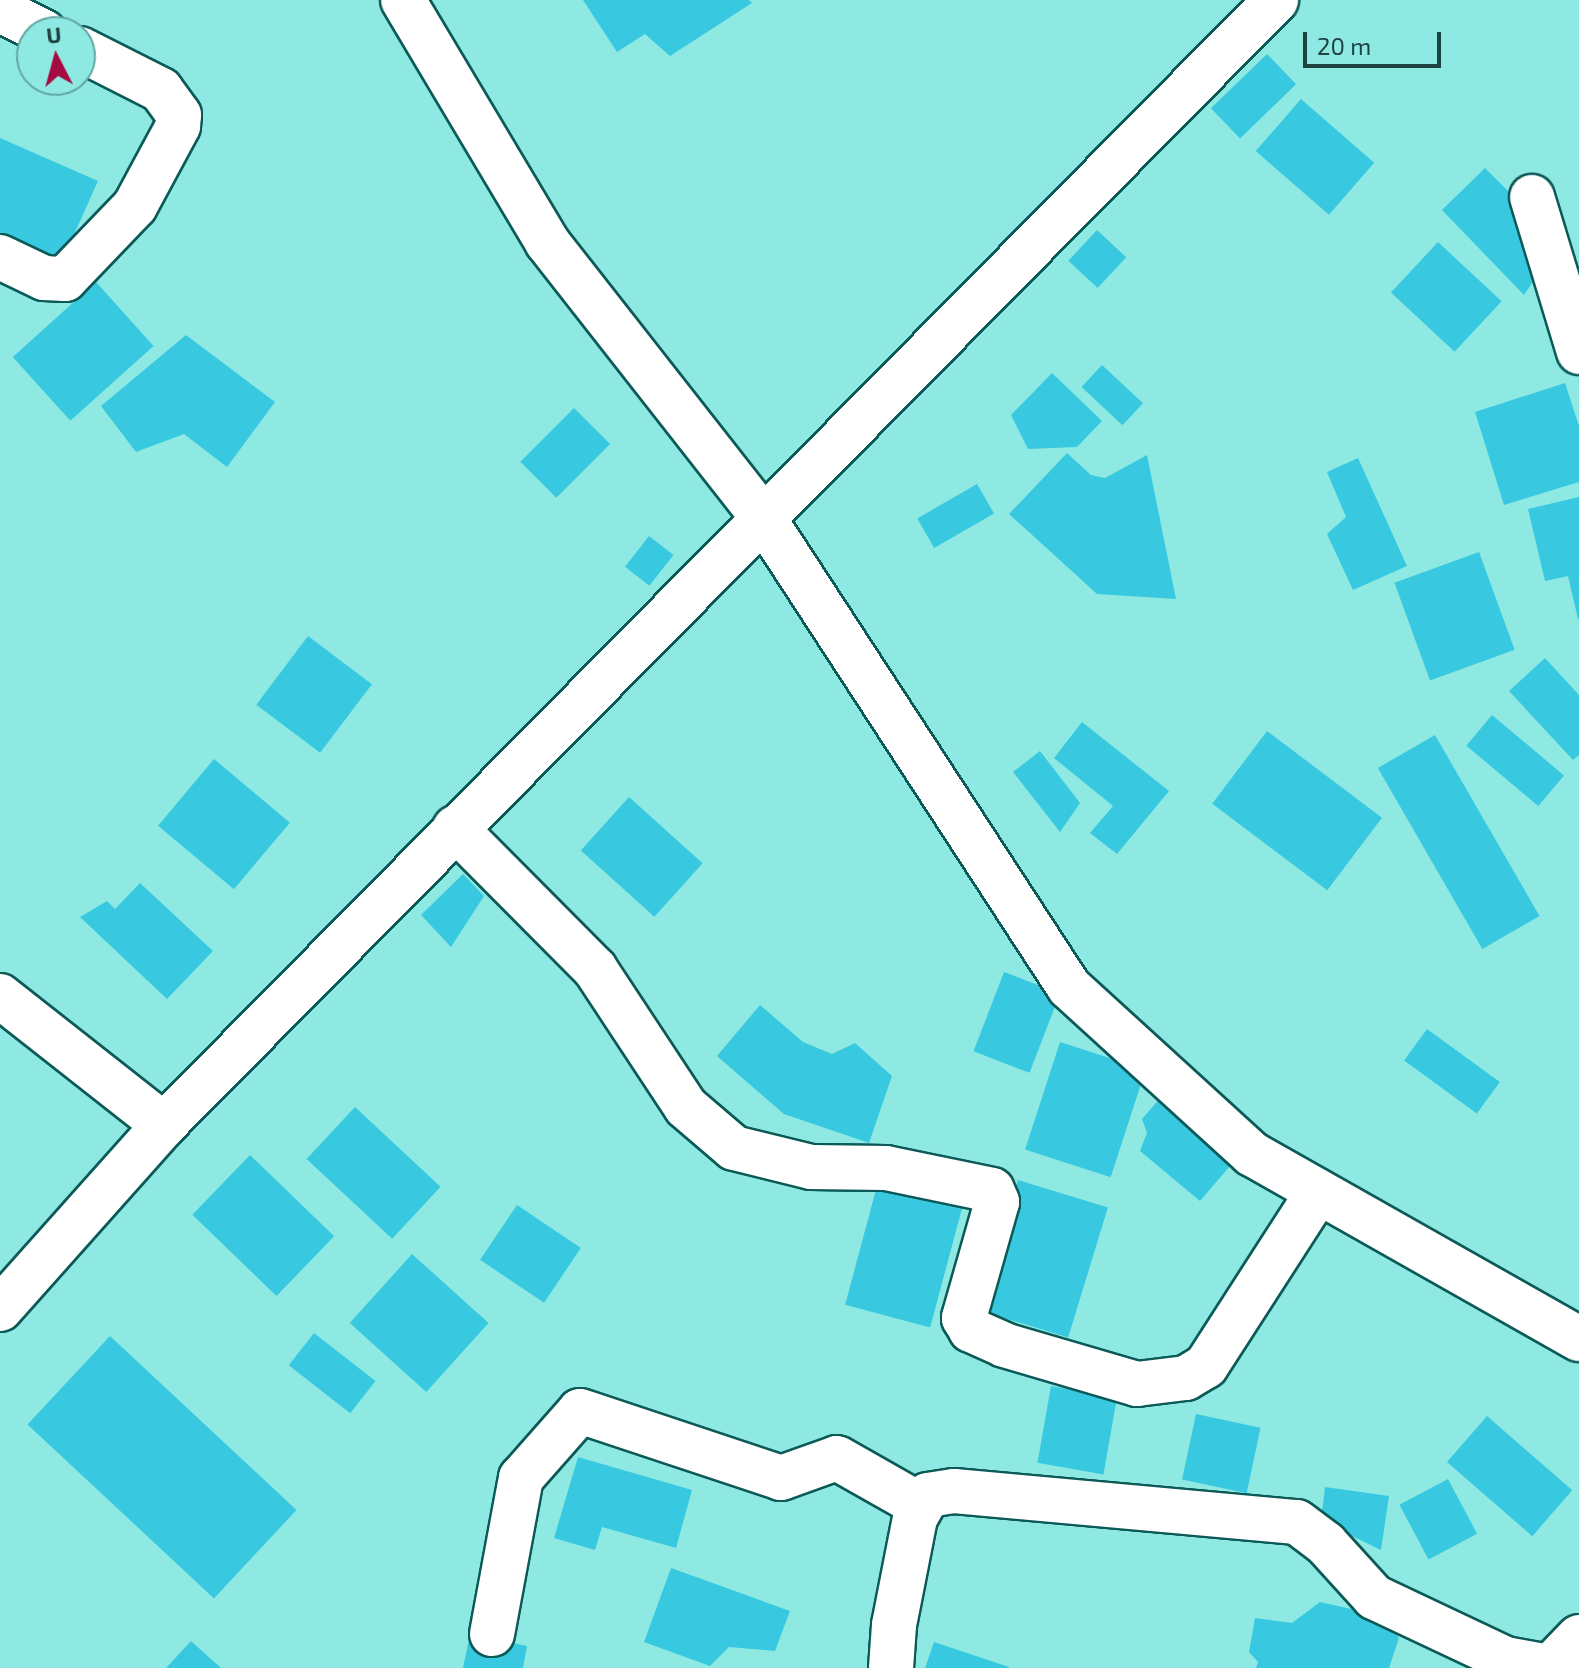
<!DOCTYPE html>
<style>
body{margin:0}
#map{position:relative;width:1579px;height:1668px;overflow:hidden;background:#8fe9e3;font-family:"Exo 2",sans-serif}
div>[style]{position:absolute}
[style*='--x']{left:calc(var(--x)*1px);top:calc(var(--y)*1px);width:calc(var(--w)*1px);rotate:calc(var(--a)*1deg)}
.building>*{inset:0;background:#38c9e0;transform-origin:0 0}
.roads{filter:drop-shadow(2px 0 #0c5a58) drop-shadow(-2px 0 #0c5a58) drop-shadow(0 2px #0c5a58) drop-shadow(0 -2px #0c5a58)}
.minor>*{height:44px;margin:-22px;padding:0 22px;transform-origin:22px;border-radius:22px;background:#fff}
span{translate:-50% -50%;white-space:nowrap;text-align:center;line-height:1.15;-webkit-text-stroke:8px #8fe9e3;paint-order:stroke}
.north{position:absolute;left:16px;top:16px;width:80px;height:80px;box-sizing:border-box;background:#8fe9e3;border:2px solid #62a7a3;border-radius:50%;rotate:354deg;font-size:22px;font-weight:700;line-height:32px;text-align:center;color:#1e4442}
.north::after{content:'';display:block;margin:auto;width:28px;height:36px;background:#a50b40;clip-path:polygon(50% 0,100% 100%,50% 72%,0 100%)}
.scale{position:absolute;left:1303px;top:32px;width:138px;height:36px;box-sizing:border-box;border:4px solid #1e4442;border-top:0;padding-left:10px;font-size:24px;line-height:28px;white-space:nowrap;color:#1e4442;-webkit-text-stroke:6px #8fe9e3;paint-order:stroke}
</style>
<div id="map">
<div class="building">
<div style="clip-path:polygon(583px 0,749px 0,752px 3px,670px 56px,645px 34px,617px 52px)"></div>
<div style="left:1267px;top:54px;width:42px;height:78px;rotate:46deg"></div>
<div style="left:1301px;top:99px;width:97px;height:69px;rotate:41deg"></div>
<div style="clip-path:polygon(0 138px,98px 181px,59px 268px,0 242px)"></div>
<div style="clip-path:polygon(1485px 168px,1521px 204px,1540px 271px,1524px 295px,1442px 210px)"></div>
<div style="left:1097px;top:230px;width:40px;height:42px;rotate:43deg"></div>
<div style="left:1438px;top:242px;width:87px;height:69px;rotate:43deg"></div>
<div style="left:96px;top:282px;width:86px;height:112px;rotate:48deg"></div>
<div style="clip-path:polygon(186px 335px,275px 402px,227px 467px,184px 434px,136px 452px,101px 406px)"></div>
<div style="left:1102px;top:365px;width:56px;height:30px;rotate:43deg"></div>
<div style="clip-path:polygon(1052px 373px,1102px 421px,1077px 447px,1028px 449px,1011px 415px)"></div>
<div style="clip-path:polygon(1565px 383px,1579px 426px,1579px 482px,1504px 505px,1475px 412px)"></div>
<div style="left:574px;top:408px;width:51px;height:76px;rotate:45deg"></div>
<div style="clip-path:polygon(1067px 453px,1091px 475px,1105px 478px,1147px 455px,1176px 599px,1097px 594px,1009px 514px)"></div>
<div style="clip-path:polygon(1358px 458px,1407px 566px,1353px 590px,1327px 534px,1346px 517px,1327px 472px)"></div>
<div style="left:977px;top:484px;width:34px;height:69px;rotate:60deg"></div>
<div style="clip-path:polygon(1579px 497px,1579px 619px,1578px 619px,1568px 576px,1545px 581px,1528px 509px)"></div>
<div style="left:649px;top:536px;width:31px;height:39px;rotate:38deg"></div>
<div style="left:1479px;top:552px;width:104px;height:90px;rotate:70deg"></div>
<div style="left:308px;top:636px;width:80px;height:86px;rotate:37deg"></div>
<div style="clip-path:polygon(1545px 658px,1579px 695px,1579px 755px,1573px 760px,1509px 691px)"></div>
<div style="left:1492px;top:715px;width:94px;height:40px;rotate:40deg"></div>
<div style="clip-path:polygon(1082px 722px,1169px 791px,1117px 854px,1090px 833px,1113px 806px,1054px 758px)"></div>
<div style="left:1267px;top:731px;width:144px;height:91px;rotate:37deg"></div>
<div style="left:1435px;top:735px;width:209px;height:66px;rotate:60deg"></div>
<div style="clip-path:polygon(1040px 751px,1080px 803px,1060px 832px,1013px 772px)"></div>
<div style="left:214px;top:759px;width:99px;height:87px;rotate:40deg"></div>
<div style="left:629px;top:797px;width:99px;height:72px;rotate:42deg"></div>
<div style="clip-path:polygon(463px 874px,484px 896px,451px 947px,421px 915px)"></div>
<div style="clip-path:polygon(140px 883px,213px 951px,167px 999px,80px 917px,107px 901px,115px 909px)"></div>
<div style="left:1004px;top:972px;width:60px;height:85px;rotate:21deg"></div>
<div style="clip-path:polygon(760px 1005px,803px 1042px,832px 1054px,855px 1043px,892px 1076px,869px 1143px,784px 1114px,717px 1056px)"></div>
<div style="left:1427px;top:1029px;width:90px;height:39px;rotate:36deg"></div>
<div style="left:1060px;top:1042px;width:90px;height:113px;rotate:18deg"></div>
<div style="clip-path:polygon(1161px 1097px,1236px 1159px,1200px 1201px,1140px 1151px,1147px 1133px,1142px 1119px)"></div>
<div style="left:355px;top:1107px;width:117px;height:71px;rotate:43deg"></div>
<div style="left:250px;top:1155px;width:117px;height:83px;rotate:44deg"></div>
<div style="left:1018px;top:1180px;width:94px;height:136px;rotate:17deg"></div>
<div style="left:878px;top:1182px;width:88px;height:127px;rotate:15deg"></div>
<div style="left:517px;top:1205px;width:77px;height:66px;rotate:34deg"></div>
<div style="left:412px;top:1254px;width:103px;height:93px;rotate:42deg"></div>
<div style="left:314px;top:1333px;width:78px;height:41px;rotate:38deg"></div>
<div style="left:110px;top:1336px;width:255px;height:121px;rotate:43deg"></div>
<div style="left:1051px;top:1386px;width:67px;height:78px;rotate:10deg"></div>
<div style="left:1196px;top:1414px;width:66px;height:67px;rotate:12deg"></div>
<div style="left:1487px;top:1416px;width:113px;height:61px;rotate:41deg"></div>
<div style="clip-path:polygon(578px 1457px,692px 1490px,676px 1548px,602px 1527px,595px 1550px,554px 1538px)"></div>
<div style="left:1448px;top:1479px;width:62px;height:55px;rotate:62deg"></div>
<div style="clip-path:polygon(1325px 1487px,1389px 1496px,1381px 1550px,1321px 1521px)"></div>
<div style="clip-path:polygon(671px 1568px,790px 1611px,775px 1651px,729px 1647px,710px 1666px,644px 1642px)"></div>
<div style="clip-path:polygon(1320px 1602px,1382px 1616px,1399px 1638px,1389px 1668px,1256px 1668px,1258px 1662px,1249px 1652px,1255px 1618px,1292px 1623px)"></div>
<div style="clip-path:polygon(470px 1634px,527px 1646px,523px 1668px,463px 1668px)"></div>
<div style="clip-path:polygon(191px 1641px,221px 1668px,166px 1668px)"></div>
<div style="clip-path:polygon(934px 1642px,1009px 1667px,1009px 1668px,925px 1668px)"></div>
</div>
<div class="roads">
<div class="minor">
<div style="--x:403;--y:0;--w:282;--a:59.2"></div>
<div style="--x:547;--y:242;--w:348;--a:51.9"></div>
<div style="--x:762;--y:516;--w:562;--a:56.9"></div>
<div style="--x:1069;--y:987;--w:248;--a:42.4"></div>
<div style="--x:1252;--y:1154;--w:376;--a:29.5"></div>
<div style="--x:0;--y:10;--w:49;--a:26.6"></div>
<div style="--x:1532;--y:197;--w:162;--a:73.1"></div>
<div style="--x:0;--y:257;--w:49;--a:25.5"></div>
<div style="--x:44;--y:278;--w:21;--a:3"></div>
<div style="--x:65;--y:279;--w:101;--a:-46.2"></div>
<div style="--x:135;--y:206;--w:91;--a:-61.7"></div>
<div style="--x:178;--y:126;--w:11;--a:-85"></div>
<div style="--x:179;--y:115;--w:31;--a:-126"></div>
<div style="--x:161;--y:90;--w:91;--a:-153.2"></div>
<div style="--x:455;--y:828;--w:199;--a:45.2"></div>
<div style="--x:595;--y:969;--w:165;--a:56.6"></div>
<div style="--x:686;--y:1107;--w:63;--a:40.5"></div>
<div style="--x:734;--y:1148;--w:79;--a:13.9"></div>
<div style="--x:811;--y:1167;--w:75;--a:0.8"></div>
<div style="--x:886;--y:1168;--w:108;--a:11.7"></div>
<div style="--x:992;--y:1190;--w:13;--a:67"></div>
<div style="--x:997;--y:1202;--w:121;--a:105.9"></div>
<div style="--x:964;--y:1318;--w:14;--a:60"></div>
<div style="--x:971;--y:1330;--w:36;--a:24"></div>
<div style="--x:1004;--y:1345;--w:139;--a:16.3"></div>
<div style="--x:1137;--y:1384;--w:49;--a:-7"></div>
<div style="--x:1186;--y:1378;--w:23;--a:-31"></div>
<div style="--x:1206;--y:1366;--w:207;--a:-57.2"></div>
<div style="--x:0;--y:996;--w:209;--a:38.2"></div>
<div style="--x:0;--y:1309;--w:246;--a:-48.3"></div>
<div style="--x:164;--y:1125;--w:1582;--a:-45.33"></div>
<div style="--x:492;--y:1634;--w:159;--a:-79.5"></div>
<div style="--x:521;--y:1478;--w:89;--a:-48.6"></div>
<div style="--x:580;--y:1411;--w:212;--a:18.4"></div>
<div style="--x:781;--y:1478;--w:59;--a:-19.7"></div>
<div style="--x:837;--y:1458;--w:95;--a:29.5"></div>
<div style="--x:891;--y:1668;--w:43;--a:-86"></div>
<div style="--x:894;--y:1625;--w:109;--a:-78.9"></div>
<div style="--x:915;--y:1518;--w:26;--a:-61"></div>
<div style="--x:928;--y:1495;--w:26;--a:-9"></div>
<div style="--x:954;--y:1491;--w:344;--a:5.2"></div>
<div style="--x:1297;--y:1522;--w:36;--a:37"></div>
<div style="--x:1326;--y:1544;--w:72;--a:47.8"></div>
<div style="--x:1374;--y:1597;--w:145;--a:25.3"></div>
<div style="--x:1505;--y:1659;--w:46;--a:10.1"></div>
<div style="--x:1549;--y:1668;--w:43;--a:-45.9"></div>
</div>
</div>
<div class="north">U</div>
<div class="scale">20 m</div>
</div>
